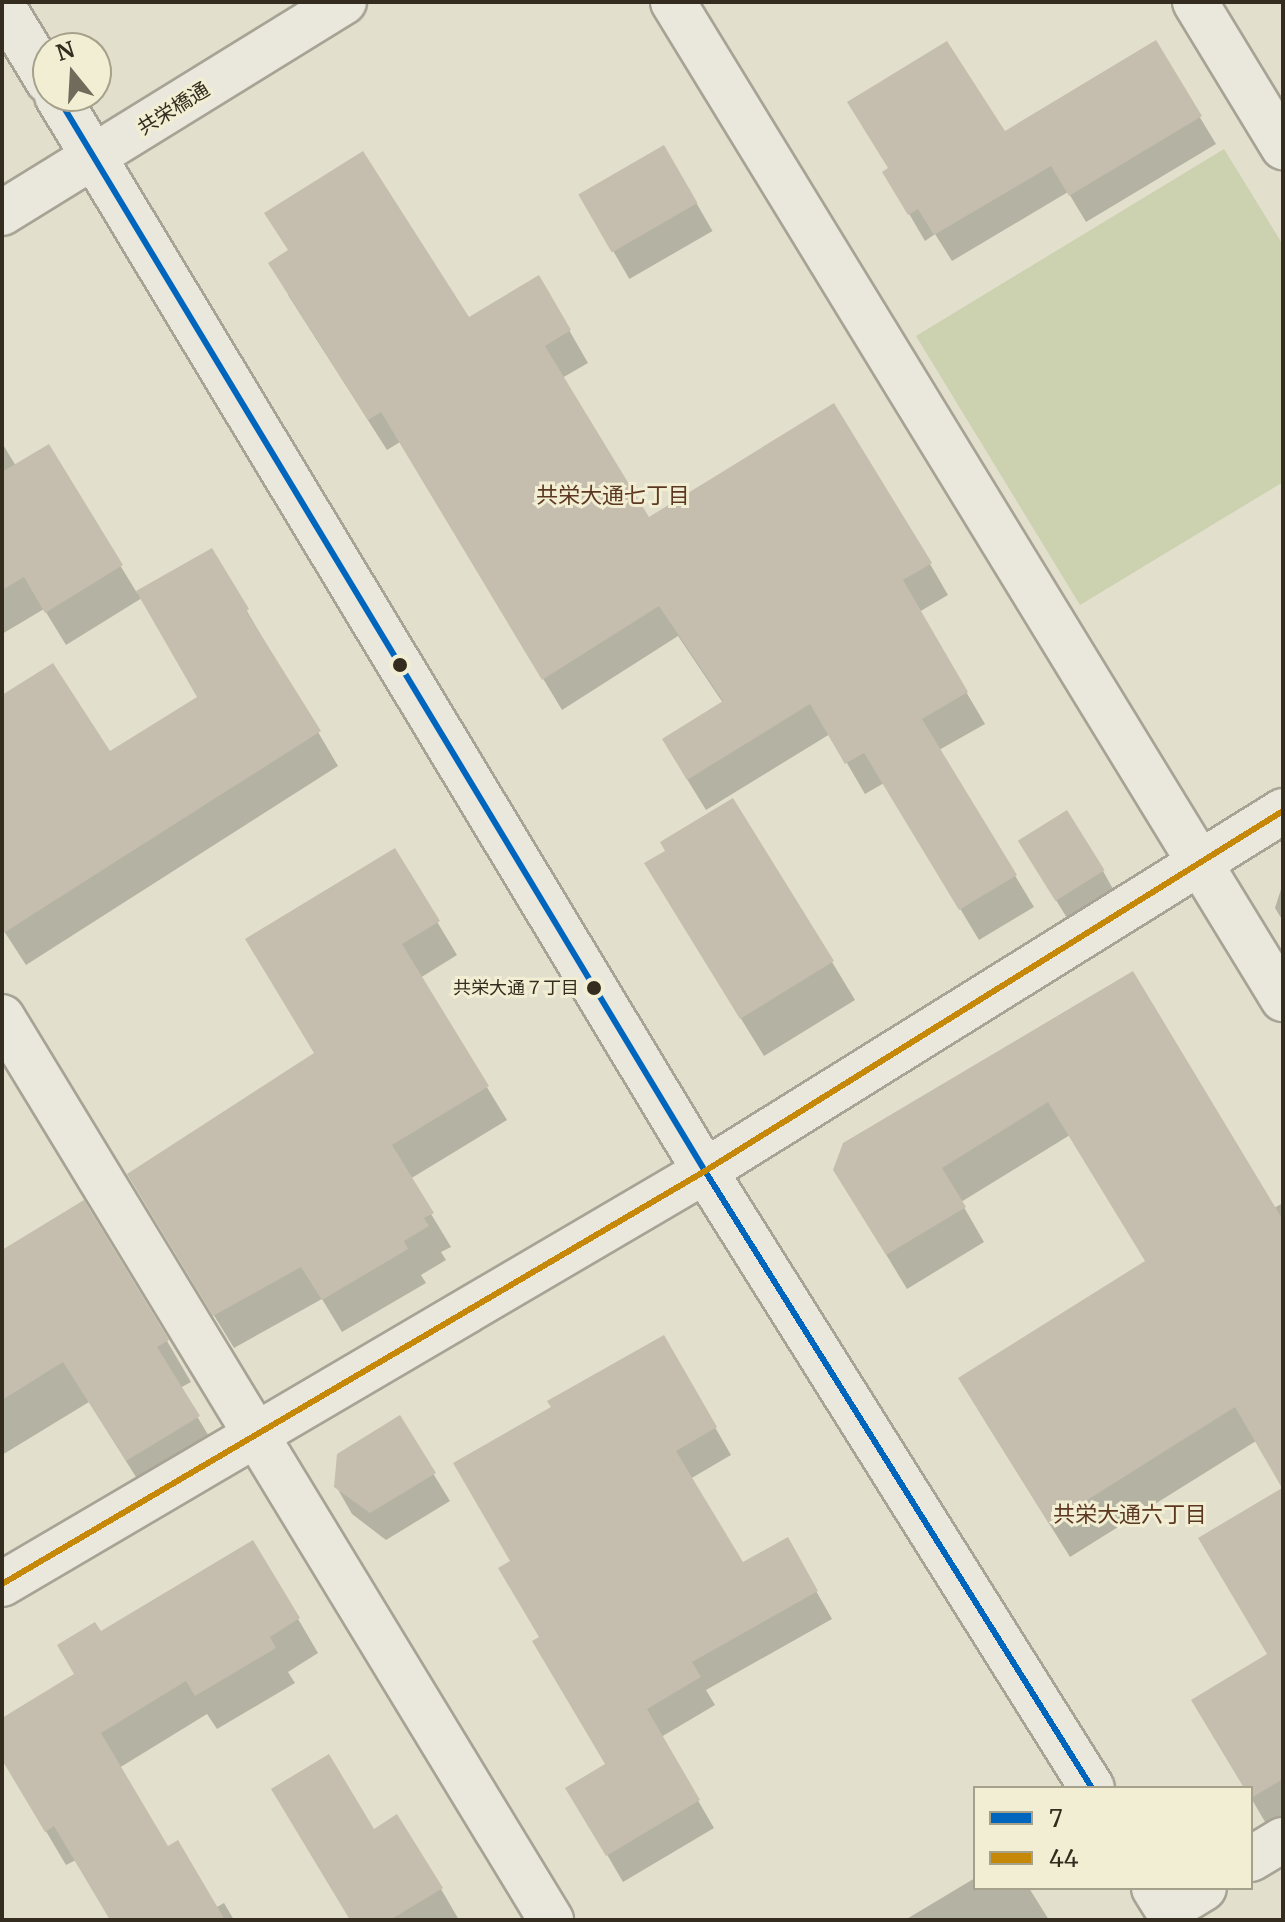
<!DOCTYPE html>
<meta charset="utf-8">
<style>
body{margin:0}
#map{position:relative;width:1285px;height:1922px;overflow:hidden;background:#e2dfcc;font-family:Merriweather,"Noto Sans JP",serif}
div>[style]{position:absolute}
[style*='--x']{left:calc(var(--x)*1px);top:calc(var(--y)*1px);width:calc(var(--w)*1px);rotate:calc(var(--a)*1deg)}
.green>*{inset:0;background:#ccd1b0}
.shadow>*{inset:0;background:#0003;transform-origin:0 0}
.building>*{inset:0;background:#c5beae;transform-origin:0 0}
.roads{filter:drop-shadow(2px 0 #a7a395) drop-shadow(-2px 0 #a7a395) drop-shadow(0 2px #a7a395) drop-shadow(0 -2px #a7a395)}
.street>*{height:44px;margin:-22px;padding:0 22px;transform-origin:22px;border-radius:22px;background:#eae8dd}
.secondary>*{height:44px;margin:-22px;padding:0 22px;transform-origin:22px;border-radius:22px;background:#eae8dd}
.bus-1>*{height:6px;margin:-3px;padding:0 3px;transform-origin:3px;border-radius:3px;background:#0065bd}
.bus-2>*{height:6px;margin:-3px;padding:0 3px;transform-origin:3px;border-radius:3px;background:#c68808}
.dots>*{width:22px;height:22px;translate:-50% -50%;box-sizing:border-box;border:4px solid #f2eed3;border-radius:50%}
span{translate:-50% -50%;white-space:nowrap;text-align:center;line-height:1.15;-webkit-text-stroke:6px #f2eed3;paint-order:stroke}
.bus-label{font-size:18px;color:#342d1f}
.right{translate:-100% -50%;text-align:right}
.street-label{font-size:20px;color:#342d1f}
.neighbourhood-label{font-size:22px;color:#5c3822}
.frame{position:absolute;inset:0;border:4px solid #342d1f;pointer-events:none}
.legend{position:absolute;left:973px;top:1786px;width:280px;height:104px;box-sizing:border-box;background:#f2eed3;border:2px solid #a6a18b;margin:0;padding:10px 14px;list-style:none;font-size:24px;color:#342d1f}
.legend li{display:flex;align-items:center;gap:16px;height:40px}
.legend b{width:40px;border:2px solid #a6a18b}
.north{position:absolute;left:32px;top:32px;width:80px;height:80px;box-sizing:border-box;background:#f2eed3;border:2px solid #a6a18b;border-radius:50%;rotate:342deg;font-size:22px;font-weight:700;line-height:32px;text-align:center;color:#342d1f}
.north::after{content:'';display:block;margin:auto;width:28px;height:36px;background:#716b5c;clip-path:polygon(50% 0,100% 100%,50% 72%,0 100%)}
</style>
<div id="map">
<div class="green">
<div style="clip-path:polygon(1224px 149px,1283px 245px,1283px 482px,1080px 605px,916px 336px)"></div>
</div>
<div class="shadow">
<div style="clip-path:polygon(1155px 43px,1216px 144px,1086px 222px,1068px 192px,952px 261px,935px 234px,925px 241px,901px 200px)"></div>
<div style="left:664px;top:147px;width:97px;height:96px;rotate:60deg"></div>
<div style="clip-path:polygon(539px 278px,588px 363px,562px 378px,649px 519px,930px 564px,948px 595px,919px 612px,985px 724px,939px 750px,1034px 907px,979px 940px,884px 783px,865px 794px,830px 734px,706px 810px,682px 771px,723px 703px,678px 636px,562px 710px,400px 442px,387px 450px,288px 295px,468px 320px)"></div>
<div style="clip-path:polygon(2px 443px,16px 466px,48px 447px,137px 593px,211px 550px,338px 766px,26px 965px,2px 928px,2px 697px,109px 754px,200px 698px,142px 598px,66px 645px,44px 609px,2px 634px)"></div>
<div style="clip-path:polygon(394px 850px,457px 955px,420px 978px,507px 1120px,410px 1179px,451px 1247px,441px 1252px,446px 1260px,421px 1275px,426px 1283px,342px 1332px,322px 1299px,234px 1348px,148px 1208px,316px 1054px)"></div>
<div style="clip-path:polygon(1036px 868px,1103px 871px,1118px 898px,1072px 926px)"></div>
<div style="clip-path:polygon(1283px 883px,1283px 921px,1275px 908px)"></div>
<div style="clip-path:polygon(669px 902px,832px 962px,855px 1000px,764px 1056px)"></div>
<div style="clip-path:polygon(1132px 974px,1274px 1208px,1283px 1203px,1283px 1486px,1256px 1441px,1070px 1557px,980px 1413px,1147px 1263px,1070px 1135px,961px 1202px,984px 1242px,907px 1289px,856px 1205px)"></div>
<div style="clip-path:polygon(2px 1252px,167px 1341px,191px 1382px,180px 1388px,222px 1458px,151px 1501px,89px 1402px,2px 1455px)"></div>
<div style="clip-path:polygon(663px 1337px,731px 1455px,690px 1479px,742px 1565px,787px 1540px,832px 1619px,706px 1690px,715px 1705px,661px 1737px,714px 1828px,623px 1882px,568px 1788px,607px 1765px,541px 1638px,512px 1562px,553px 1408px)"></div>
<div style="clip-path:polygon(399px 1418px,450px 1501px,386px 1540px,352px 1514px,336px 1486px)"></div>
<div style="clip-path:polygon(1283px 1490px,1283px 1825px,1271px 1832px,1251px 1798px,1251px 1788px,1245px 1788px,1269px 1655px)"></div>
<div style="clip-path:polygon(253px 1542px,318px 1653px,288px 1672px,295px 1683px,217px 1729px,207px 1714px,119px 1768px,167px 1848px,215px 1908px,224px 1903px,234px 1920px,112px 1920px,76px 1860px,66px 1865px,2px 1757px,2px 1720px,77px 1675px,101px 1634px)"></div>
<div style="clip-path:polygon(373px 1831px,441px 1889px,459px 1920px,352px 1920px)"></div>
<div style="clip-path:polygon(975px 1878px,975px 1888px,1029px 1888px,1049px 1920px,905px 1920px)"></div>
</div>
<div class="building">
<div style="clip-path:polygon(1156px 40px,1202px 116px,1069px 196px,1051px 166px,934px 235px,918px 209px,908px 215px,882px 172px,888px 168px,847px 102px,947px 41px,1005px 131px)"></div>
<div style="left:664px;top:145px;width:67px;height:99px;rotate:60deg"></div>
<div style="clip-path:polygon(363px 151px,469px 317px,539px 275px,571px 330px,545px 346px,649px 517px,834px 403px,932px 563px,903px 580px,968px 692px,922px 719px,1017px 875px,959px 910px,864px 753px,845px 764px,810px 704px,687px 780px,662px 739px,723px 701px,659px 606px,542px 680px,381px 412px,368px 420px,268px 263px,288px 250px,264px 213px)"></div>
<div style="clip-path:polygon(49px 444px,123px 565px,45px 613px,24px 577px,2px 590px,2px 472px)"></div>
<div style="clip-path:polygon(212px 548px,249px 609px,246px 611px,321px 731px,2px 934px,2px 695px,53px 663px,110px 751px,197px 697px,136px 591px)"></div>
<div style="clip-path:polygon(733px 798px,834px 961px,740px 1019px,644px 863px,665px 851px,660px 842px)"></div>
<div style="left:1067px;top:810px;width:71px;height:58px;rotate:58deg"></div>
<div style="clip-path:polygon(395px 848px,440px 921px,402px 944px,489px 1086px,392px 1145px,434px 1213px,424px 1218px,429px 1226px,404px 1241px,408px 1249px,322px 1300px,301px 1267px,213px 1316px,127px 1174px,314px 1053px,245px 939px)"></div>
<div style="clip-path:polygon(1133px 971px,1283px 1220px,1283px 1779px,1251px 1798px,1251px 1788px,1244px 1788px,1191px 1700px,1267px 1654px,1198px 1538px,1282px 1488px,1235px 1407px,1049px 1524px,958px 1378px,1145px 1261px,1048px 1102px,942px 1168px,966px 1207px,886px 1255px,833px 1170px,843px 1143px)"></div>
<div style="clip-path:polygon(84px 1200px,169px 1340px,157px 1347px,200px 1416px,126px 1461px,63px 1362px,2px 1400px,2px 1250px)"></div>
<div style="clip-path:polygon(664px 1335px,717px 1427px,676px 1451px,743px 1562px,788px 1537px,818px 1591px,692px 1662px,701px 1677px,647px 1709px,700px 1800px,606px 1856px,565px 1788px,605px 1764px,532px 1641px,539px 1637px,498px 1568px,510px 1561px,453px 1463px,551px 1407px,547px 1401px)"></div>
<div style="clip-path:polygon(400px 1415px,436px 1473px,370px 1513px,334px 1487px,337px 1454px)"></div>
<div style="clip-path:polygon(253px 1540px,300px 1618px,270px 1637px,276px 1648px,195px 1696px,186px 1681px,101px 1733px,168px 1846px,178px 1840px,225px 1920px,110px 1920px,54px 1826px,45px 1832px,2px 1760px,2px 1718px,74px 1674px,57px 1645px,95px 1622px,101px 1631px)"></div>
<div style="clip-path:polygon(329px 1754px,374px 1829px,397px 1814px,443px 1888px,390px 1920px,350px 1920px,271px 1789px)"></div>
</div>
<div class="roads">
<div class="street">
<div style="--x:673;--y:2;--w:1169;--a:58.54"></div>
<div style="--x:1195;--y:2;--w:170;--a:58.7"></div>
<div style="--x:2;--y:1017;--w:1057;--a:58.7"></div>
<div style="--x:2;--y:1584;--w:815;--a:-30.43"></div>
<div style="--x:705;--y:1171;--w:681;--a:-31.92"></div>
<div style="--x:1251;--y:1859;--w:37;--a:-31"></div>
<div style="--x:1168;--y:1910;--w:42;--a:-31.4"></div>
</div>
<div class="secondary">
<div style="--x:2;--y:5;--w:89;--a:58.8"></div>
<div style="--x:57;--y:96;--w:1255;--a:58.92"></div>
<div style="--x:705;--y:1171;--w:728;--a:57.9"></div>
<div style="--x:2;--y:213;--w:402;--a:-31.7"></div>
<div style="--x:1154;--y:1888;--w:38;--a:58"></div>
</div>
</div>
<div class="bus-1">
<div style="--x:57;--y:96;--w:1255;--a:58.92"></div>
<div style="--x:705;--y:1171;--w:728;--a:57.9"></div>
</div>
<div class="bus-2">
<div style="--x:2;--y:1584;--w:815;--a:-30.43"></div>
<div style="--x:705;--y:1171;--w:681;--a:-31.92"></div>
</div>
<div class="dots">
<div style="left:400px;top:665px;background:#342d1f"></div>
<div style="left:594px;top:988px;background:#342d1f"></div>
</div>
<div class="bus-label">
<span class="right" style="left:579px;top:988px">共栄大通７丁目</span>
</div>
<div class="street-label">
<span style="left:173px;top:108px;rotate:-32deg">共栄橋通</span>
</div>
<div class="neighbourhood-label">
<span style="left:613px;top:496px">共栄大通七丁目</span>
<span style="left:1130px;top:1515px">共栄大通六丁目</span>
</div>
<div class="frame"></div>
<ul class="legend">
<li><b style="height:10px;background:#0065bd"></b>7</li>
<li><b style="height:10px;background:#c68808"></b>44</li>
</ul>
<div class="north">N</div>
</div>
